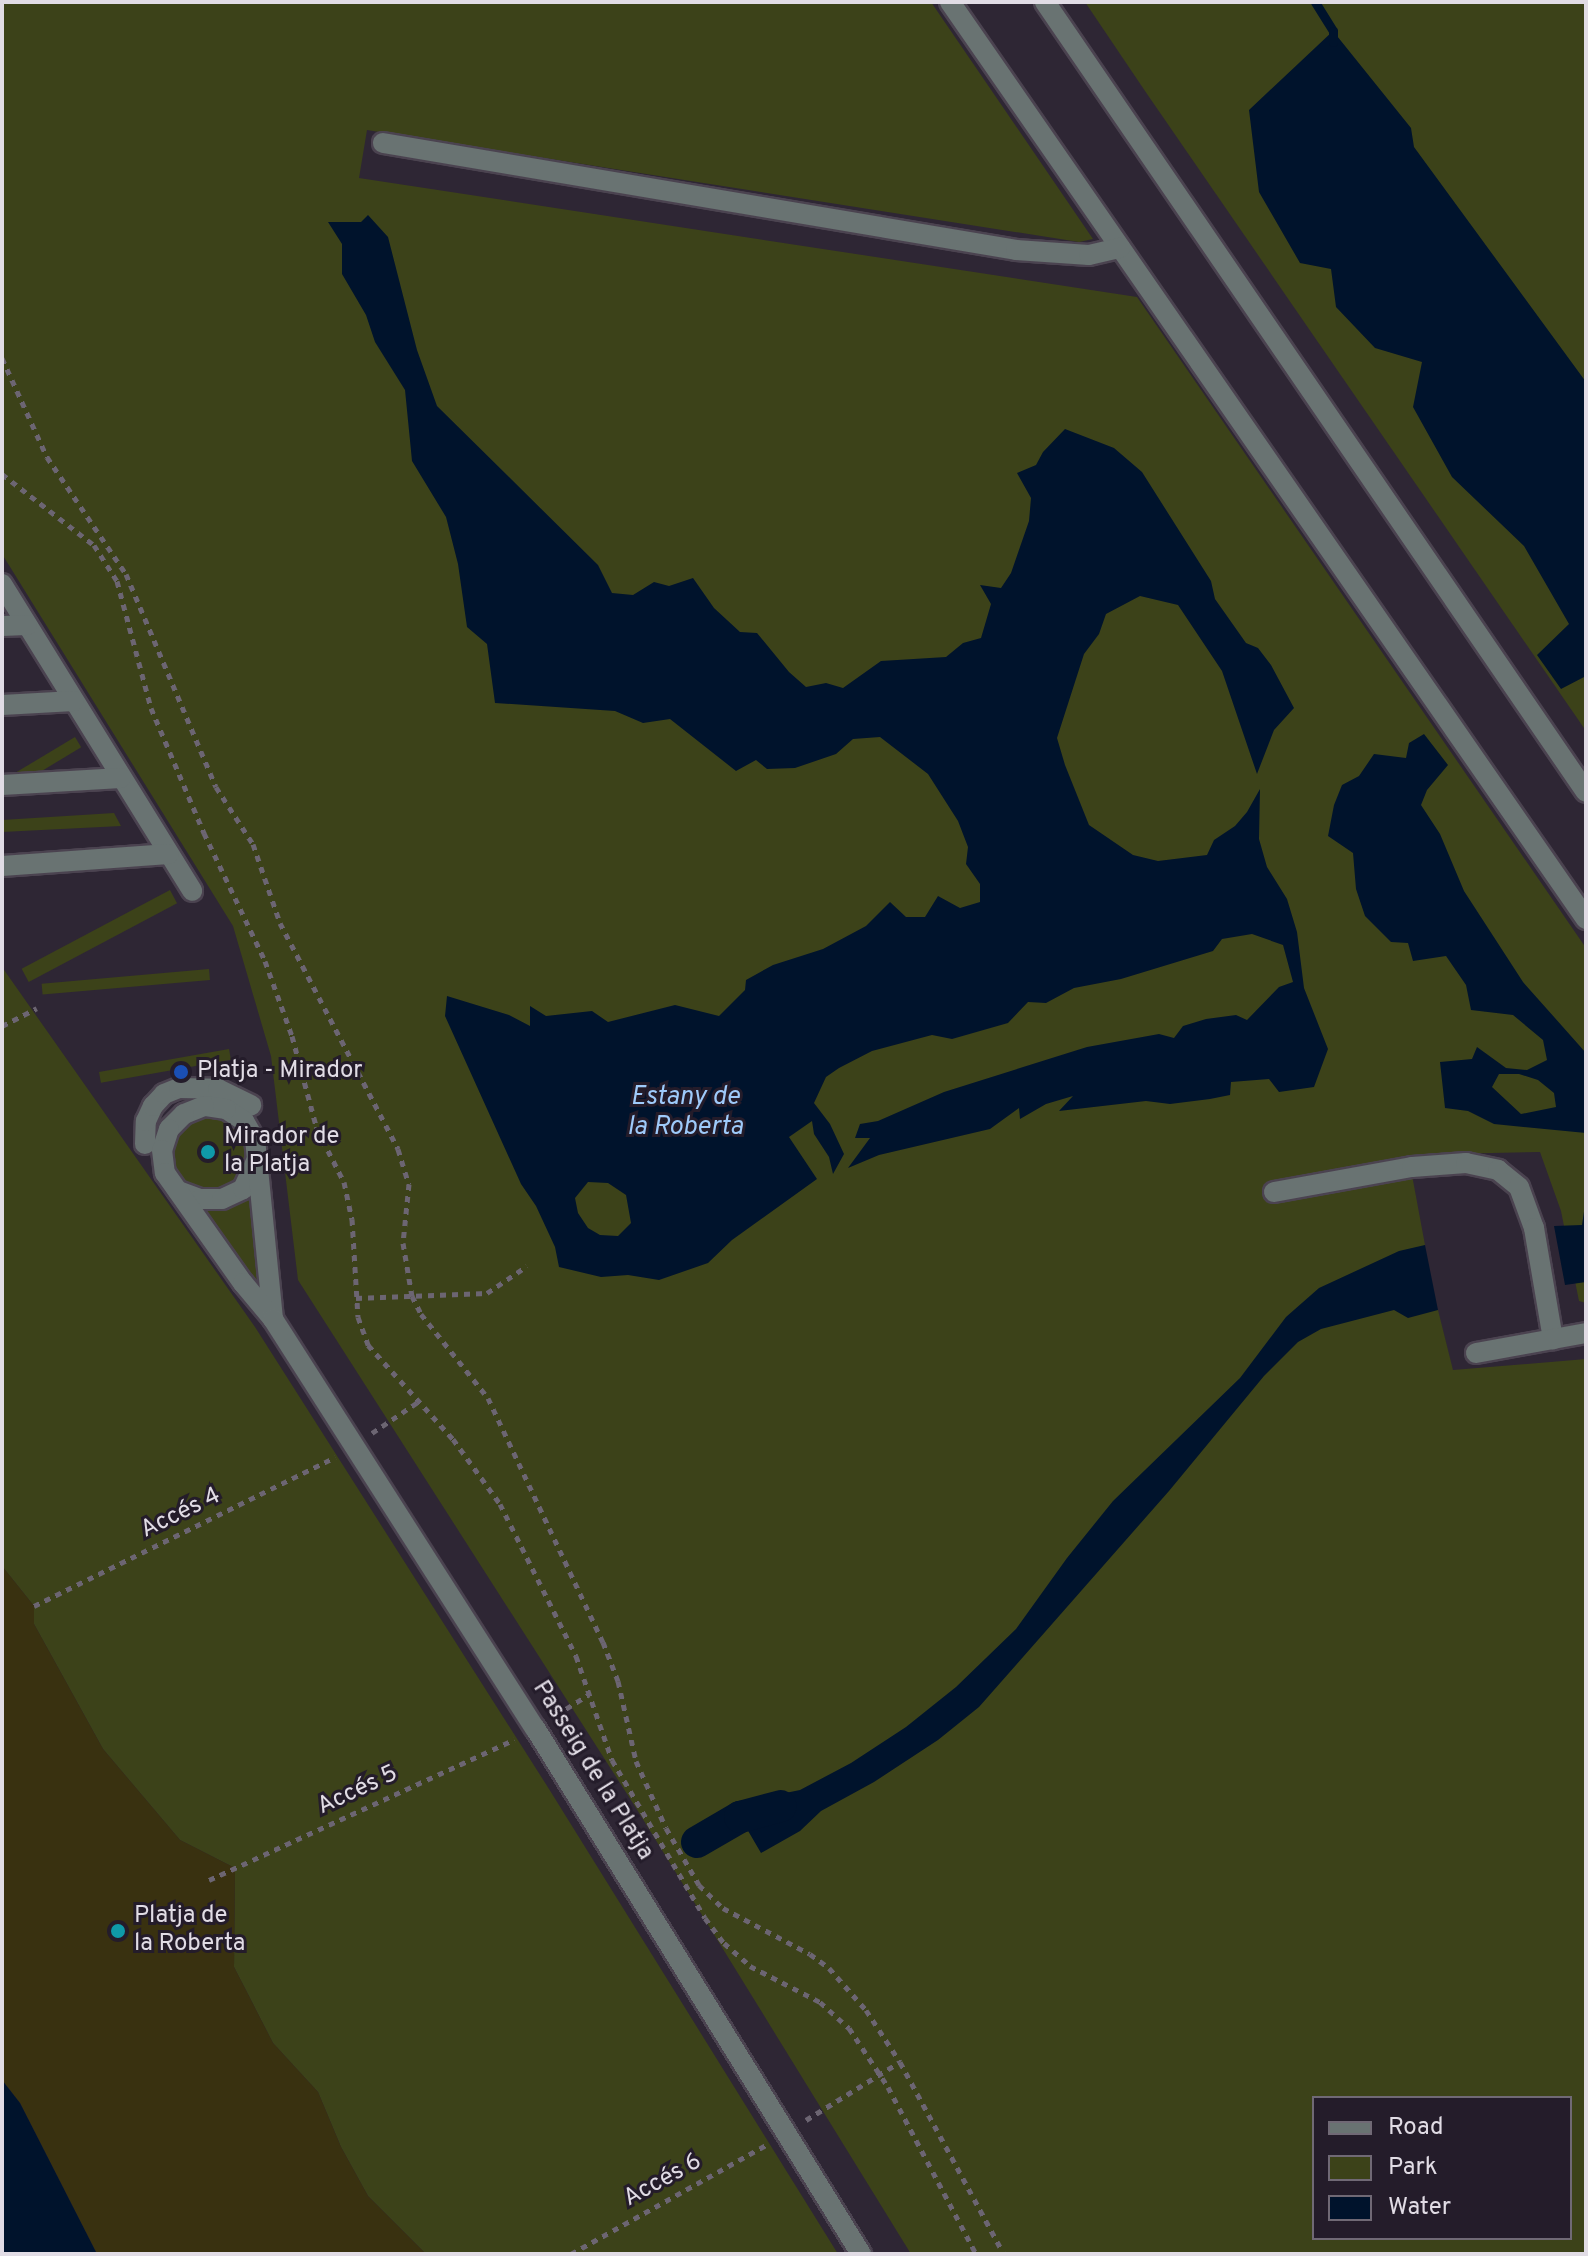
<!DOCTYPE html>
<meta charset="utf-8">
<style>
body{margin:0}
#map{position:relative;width:1588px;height:2256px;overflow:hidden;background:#2e2634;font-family:Overpass,sans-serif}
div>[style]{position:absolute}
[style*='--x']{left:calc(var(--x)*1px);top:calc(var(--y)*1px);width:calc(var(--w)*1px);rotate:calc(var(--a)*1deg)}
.green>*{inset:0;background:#3c4219;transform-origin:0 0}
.round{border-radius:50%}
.sand>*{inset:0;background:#393110}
.water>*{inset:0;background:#00132c}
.stream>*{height:9px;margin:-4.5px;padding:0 4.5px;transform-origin:4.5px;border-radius:4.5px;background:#00132c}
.canal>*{height:32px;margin:-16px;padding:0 16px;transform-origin:16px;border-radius:16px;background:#00132c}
.path>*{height:5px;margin-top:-2.5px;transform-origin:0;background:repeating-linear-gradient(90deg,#6c6572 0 6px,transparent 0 12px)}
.roads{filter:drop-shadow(2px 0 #4b4350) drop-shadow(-2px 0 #4b4350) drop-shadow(0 2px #4b4350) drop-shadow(0 -2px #4b4350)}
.minor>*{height:20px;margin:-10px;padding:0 10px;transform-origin:10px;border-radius:10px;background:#697372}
.path-bridge>*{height:5px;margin-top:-2.5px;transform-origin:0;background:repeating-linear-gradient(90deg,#6c6572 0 6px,transparent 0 12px)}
.dots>*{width:22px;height:22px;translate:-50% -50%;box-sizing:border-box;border:4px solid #241c2a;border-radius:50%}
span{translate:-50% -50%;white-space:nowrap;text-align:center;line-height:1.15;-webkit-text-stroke:6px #241c2a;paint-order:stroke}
.poi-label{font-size:24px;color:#e1dce5}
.left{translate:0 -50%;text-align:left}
.street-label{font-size:24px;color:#e1dce5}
.water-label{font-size:26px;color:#9ecafa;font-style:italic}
.frame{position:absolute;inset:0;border:4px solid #e1dce5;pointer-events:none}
.legend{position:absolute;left:1312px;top:2096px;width:260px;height:144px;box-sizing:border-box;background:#241c2a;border:2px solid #706975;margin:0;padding:10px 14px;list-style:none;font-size:24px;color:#e1dce5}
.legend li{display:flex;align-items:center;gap:16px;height:40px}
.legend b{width:40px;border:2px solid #706975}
</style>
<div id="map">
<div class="green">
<div style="clip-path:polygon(evenodd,2px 2px,931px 2px,1093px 239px,1079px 242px,367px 130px,359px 178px,1137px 297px,1586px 948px,1586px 1303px,1579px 1301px,1561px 1211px,1540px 1152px,1444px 1154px,1299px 1177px,1412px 1175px,1425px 1245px,1409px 1279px,1438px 1310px,1453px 1370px,1586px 1359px,1586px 2254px,911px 2254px,636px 1808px,298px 1280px,271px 1056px,233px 926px,2px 554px,2px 2px,1314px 2098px,1570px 2098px,1570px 2238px,1314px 2238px,1314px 2098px)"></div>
<div style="clip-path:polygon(1085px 2px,1586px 2px,1586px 731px,1145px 91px)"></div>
<div style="left:75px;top:737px;width:12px;height:73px;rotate:59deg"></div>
<div style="clip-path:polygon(114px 813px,121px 826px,2px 832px,2px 820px)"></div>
<div style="left:170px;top:890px;width:15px;height:168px;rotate:62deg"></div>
<div style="clip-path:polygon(2px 967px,255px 1327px,549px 1789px,838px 2254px,426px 2254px,368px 2196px,341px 2147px,318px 2092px,273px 2043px,234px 1967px,235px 1868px,180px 1840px,103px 1749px,34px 1624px,34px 1606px,2px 1566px)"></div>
<div style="left:209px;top:969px;width:11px;height:168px;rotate:85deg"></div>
<div style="left:229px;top:1049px;width:11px;height:132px;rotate:80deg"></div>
<div class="round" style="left:171px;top:1116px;width:76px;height:76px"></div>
<div style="clip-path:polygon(252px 1194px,262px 1286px,258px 1286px,205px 1212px)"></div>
</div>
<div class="sand">
<div style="clip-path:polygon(2px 1566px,34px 1606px,34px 1624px,103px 1749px,180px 1840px,235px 1868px,234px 1967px,273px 2043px,318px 2092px,341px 2147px,368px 2196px,426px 2254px,97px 2254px,20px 2103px,2px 2080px)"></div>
</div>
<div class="water">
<div style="clip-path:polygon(1333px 31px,1411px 128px,1414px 147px,1586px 382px,1586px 676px,1561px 689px,1537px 655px,1569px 624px,1524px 546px,1452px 477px,1413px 407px,1422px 362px,1375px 348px,1336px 307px,1331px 269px,1300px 263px,1259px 192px,1249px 110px)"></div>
<div style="clip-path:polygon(evenodd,368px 215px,388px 237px,417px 350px,437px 406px,598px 565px,612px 593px,633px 595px,654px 582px,669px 586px,693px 578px,714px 608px,740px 632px,757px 633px,789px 672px,806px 687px,826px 683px,843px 688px,881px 661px,946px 657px,963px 643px,981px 638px,991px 604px,980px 585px,1001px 588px,1011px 573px,1029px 521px,1031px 498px,1017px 473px,1036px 465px,1043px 452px,1065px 429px,1114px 448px,1142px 472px,1211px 581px,1215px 599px,1246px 643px,1258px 648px,1271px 665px,1294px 708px,1274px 730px,1257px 774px,1222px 671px,1178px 605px,1140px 596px,1106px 614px,1099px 634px,1084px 654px,1057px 738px,1065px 765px,1089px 825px,1133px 855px,1158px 861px,1207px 855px,1214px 840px,1235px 826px,1247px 812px,1260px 789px,1259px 839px,1267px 867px,1287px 899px,1297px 932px,1304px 988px,1328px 1049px,1314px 1087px,1279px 1092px,1269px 1079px,1231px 1082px,1230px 1095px,1210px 1099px,1170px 1104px,1146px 1101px,1059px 1111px,1073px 1096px,1046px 1104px,1020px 1119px,1019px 1108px,990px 1129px,879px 1155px,848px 1168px,870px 1138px,855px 1138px,860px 1124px,878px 1121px,944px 1092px,1087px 1047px,1159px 1034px,1174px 1038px,1183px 1026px,1206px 1019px,1236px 1015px,1247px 1020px,1279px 987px,1293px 982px,1283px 945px,1252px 934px,1222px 939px,1213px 951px,1121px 979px,1074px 988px,1046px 1003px,1028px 1002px,1008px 1023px,952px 1039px,932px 1035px,872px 1051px,839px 1068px,826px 1077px,814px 1103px,830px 1124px,844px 1154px,833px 1174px,829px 1157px,814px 1134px,812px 1121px,789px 1137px,817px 1179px,732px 1240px,708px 1263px,659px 1280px,628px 1275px,601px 1277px,559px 1267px,555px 1247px,536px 1206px,521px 1184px,445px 1016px,447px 996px,509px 1015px,530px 1026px,530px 1006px,546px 1016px,592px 1011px,608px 1022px,675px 1005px,719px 1016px,745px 990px,746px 980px,773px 965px,823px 949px,866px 926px,890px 902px,906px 917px,925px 917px,938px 896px,960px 908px,980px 902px,980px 884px,966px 864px,968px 847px,958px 821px,928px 774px,880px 737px,853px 739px,836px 754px,795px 768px,767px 769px,756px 760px,736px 771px,670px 719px,643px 723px,615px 711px,495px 703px,487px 644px,467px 627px,458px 564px,446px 517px,412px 461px,405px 390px,375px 342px,366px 315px,342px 274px,342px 244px,328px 222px,361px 222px,368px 215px,588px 1182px,608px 1183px,626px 1195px,631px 1223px,618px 1236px,600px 1235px,588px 1228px,578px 1213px,575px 1198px,588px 1182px)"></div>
<div style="clip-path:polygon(evenodd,1424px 734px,1448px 765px,1427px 790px,1421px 805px,1440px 834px,1464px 891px,1523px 982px,1586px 1053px,1586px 1133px,1494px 1124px,1468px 1111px,1445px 1108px,1440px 1062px,1472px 1059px,1477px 1047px,1506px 1068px,1527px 1070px,1547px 1060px,1543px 1040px,1513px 1015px,1471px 1010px,1466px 985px,1446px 956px,1413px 961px,1408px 943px,1391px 942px,1365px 916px,1356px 889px,1353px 853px,1328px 836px,1334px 805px,1342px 785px,1359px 776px,1374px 754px,1406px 758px,1409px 743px,1424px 734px,1499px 1074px,1519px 1074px,1538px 1080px,1554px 1093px,1556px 1107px,1521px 1114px,1492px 1087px,1499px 1074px)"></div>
<div style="clip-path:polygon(1586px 1198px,1586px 1282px,1565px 1285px,1554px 1226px,1582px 1225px)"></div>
<div style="clip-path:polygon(1425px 1245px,1438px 1310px,1408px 1318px,1394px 1310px,1321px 1329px,1298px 1342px,1264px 1376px,1169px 1491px,979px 1707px,938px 1740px,874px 1782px,821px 1811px,800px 1831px,761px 1853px,740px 1817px,766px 1797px,800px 1790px,851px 1763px,906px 1727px,956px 1687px,1016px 1629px,1067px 1558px,1113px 1501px,1240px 1378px,1286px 1317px,1319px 1288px,1399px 1251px)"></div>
<div style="clip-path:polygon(2px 2080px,20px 2103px,97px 2254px,2px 2254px)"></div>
</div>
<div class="stream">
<div style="--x:1315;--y:2;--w:34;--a:58"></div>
<div style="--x:1333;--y:31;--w:11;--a:90"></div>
</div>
<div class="canal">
<div style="--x:697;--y:1842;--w:50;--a:-30.2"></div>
<div style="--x:740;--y:1817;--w:42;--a:-15"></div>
</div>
<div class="path">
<div style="--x:2;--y:358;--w:109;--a:65.6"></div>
<div style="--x:47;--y:457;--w:141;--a:56"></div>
<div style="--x:126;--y:574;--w:231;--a:67.1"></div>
<div style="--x:216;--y:787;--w:68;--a:57"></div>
<div style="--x:253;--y:844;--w:83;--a:71.1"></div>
<div style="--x:280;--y:923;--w:255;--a:62.4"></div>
<div style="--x:398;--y:1149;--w:37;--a:73"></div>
<div style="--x:409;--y:1184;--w:59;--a:95.8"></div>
<div style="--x:403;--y:1243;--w:54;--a:80.4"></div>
<div style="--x:412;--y:1296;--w:20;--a:63"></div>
<div style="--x:421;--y:1314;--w:107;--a:51.4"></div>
<div style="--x:488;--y:1398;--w:270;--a:64.8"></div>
<div style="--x:603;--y:1642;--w:42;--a:69"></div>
<div style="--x:618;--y:1681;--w:82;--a:77.3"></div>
<div style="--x:636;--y:1761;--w:73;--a:65.9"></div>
<div style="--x:666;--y:1828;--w:66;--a:59.9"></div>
<div style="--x:699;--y:1885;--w:33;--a:44"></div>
<div style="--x:723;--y:1908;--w:98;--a:27.9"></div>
<div style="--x:810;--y:1954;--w:24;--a:36"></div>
<div style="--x:829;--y:1968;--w:56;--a:48.6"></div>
<div style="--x:866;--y:2010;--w:62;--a:56.8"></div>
<div style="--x:900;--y:2062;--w:218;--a:61.6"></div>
<div style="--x:2;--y:474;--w:116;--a:37.7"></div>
<div style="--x:94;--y:545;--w:43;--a:57.4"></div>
<div style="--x:117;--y:581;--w:131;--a:75"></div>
<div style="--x:151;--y:708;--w:136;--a:67"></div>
<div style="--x:204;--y:833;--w:142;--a:64.5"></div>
<div style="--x:265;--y:961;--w:80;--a:70.2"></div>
<div style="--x:292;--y:1036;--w:96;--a:75"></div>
<div style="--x:317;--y:1129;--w:59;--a:63"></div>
<div style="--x:344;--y:1182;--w:38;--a:78"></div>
<div style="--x:352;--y:1219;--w:98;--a:86.5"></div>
<div style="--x:358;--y:1317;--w:30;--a:70"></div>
<div style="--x:368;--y:1345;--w:127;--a:47.9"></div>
<div style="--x:453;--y:1439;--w:80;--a:54.1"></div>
<div style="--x:500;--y:1504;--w:170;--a:63.4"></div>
<div style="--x:576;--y:1656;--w:110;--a:70.9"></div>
<div style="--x:612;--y:1760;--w:183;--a:59.5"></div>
<div style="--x:705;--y:1918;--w:31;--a:53"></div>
<div style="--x:724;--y:1943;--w:35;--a:41"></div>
<div style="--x:750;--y:1966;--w:79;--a:27.2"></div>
<div style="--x:820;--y:2002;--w:39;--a:42"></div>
<div style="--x:849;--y:2028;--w:71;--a:56.5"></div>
<div style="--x:888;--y:2087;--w:189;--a:62.2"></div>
<div style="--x:2;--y:1026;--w:39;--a:-27"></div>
<div style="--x:280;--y:1140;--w:39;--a:-17"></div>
<div style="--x:372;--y:1433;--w:55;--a:-34"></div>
<div style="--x:34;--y:1606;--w:336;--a:-26.3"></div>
<div style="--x:556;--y:1715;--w:39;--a:-32"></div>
<div style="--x:209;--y:1880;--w:336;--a:-24.7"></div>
<div style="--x:806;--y:2120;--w:110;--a:-31.7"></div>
<div style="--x:571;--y:2254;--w:223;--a:-29.2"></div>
</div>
<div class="roads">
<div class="minor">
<div style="--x:950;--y:2;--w:1116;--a:55.26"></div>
<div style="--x:1045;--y:2;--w:957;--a:55.6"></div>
<div style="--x:383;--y:143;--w:642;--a:9.59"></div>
<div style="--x:1016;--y:250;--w:73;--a:3.9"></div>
<div style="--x:1089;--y:255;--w:32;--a:-13"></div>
<div style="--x:2;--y:584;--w:361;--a:58.2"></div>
<div style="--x:2;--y:626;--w:25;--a:-2"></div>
<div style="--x:2;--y:705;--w:72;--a:-3.2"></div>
<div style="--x:2;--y:785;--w:119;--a:-3.4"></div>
<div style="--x:2;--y:866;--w:167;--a:-4.1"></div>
<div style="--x:145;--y:1144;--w:23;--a:-88"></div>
<div style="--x:146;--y:1121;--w:17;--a:-65"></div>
<div style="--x:153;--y:1106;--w:16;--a:-47"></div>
<div style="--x:164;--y:1094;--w:16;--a:-22"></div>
<div style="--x:179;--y:1088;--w:39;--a:1"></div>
<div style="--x:218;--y:1089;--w:37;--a:26"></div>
<div style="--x:178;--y:1191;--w:23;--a:20"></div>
<div style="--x:200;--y:1199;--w:22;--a:0"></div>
<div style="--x:222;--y:1199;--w:23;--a:-25"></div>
<div style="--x:243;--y:1189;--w:31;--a:-65"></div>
<div style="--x:1274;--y:1192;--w:140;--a:-10.3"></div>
<div style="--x:1412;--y:1167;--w:54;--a:-4.2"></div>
<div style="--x:1466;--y:1163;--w:33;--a:12"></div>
<div style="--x:1498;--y:1170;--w:27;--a:39"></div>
<div style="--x:1519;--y:1187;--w:44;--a:69.9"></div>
<div style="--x:1534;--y:1228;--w:113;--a:80.3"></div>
<div style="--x:273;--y:1319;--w:180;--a:-95.7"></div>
<div style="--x:255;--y:1140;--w:22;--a:-120"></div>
<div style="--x:244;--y:1121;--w:22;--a:-146"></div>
<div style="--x:226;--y:1109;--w:22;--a:-172"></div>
<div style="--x:204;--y:1106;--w:22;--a:158"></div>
<div style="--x:184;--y:1114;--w:21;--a:135"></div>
<div style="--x:169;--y:1129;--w:22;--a:108"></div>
<div style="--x:162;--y:1150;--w:23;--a:83"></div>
<div style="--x:165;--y:1173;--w:135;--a:54.7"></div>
<div style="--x:243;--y:1283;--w:47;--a:50.2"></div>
<div style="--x:273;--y:1319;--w:486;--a:57.4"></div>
<div style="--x:535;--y:1728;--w:619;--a:58.21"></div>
<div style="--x:1476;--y:1353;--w:112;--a:-10.3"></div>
</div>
</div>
<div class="path-bridge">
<div style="--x:356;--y:1298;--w:131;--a:-2.2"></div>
<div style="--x:487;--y:1293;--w:48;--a:-34"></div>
</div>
<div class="dots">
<div style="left:181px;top:1072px;background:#1a4fb4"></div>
<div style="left:208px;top:1152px;background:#0f9aa8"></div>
<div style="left:118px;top:1931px;background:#0f9aa8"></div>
</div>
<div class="poi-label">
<span class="left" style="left:197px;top:1072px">Platja - Mirador</span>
<span class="left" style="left:224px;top:1152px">Mirador de<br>la Platja</span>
<span class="left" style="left:134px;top:1931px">Platja de<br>la Roberta</span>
</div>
<div class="street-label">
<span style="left:181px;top:1514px;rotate:-26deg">Accés 4</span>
<span style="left:592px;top:1771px;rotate:58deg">Passeig de la Platja</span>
<span style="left:358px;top:1791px;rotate:-25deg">Accés 5</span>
<span style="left:663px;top:2181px;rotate:-29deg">Accés 6</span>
</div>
<div class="water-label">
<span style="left:685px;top:1113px">Estany de<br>la Roberta</span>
</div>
<div class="frame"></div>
<ul class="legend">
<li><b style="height:10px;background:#697372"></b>Road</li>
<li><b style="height:22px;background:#3c4219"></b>Park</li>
<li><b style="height:22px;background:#00132c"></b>Water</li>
</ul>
</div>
